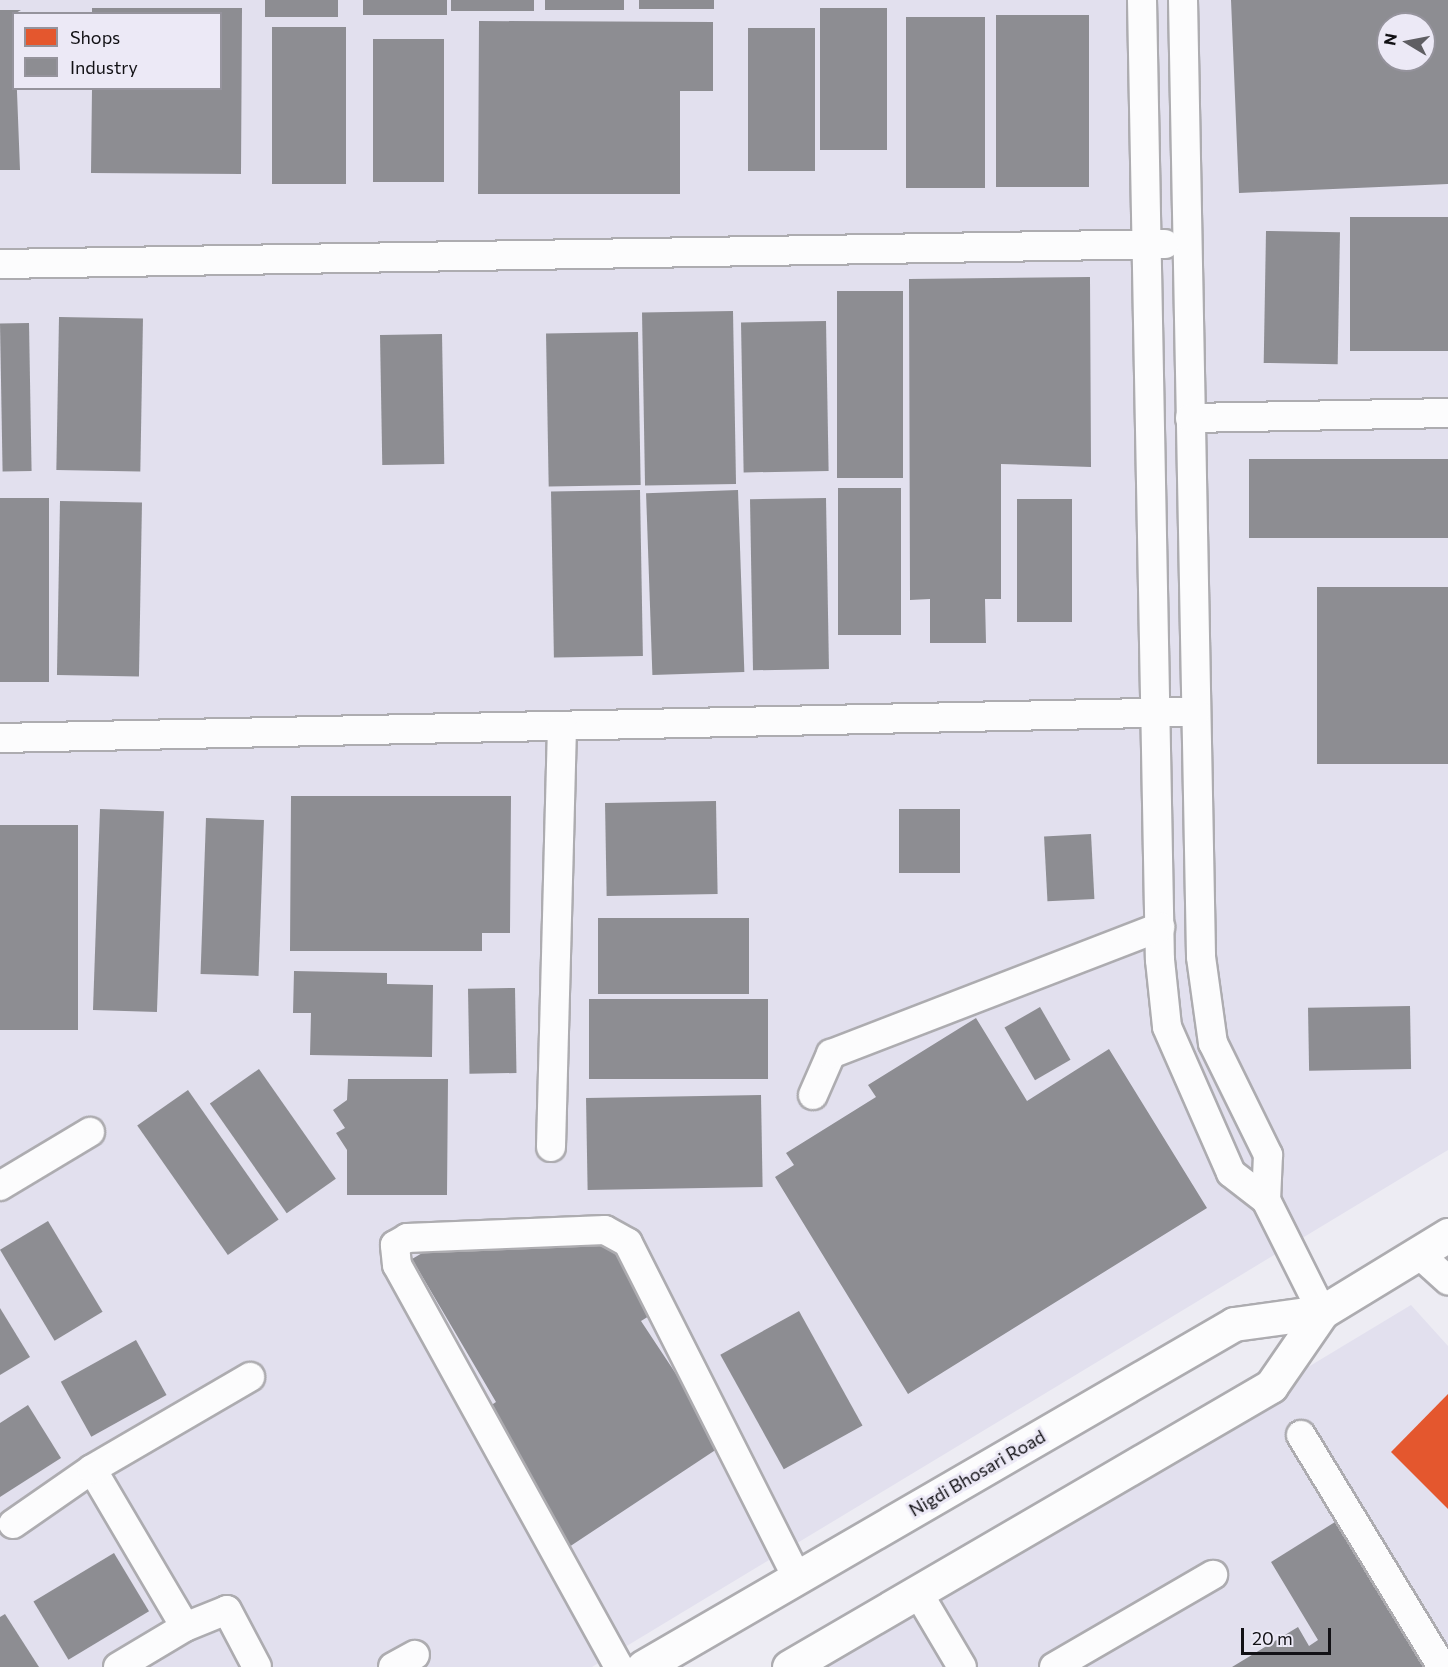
<!DOCTYPE html>
<style>
body{margin:0}
#map{position:relative;width:1448px;height:1667px;overflow:hidden;background:#edecf3;font-family:Commissioner,sans-serif}
div>[style]{position:absolute}
[style*='--x']{left:calc(var(--x)*1px);top:calc(var(--y)*1px);width:calc(var(--w)*1px);rotate:calc(var(--a)*1deg)}
.built>*{inset:0;background:#e2e0ee}
.shops>*{inset:0;background:#e4572e}
.industry>*{inset:0;background:#8d8d92;transform-origin:0 0}
.roads{filter:drop-shadow(2px 0 #adacb0) drop-shadow(-2px 0 #adacb0) drop-shadow(0 2px #adacb0) drop-shadow(0 -2px #adacb0)}
.minor>*{height:28px;margin:-14px;padding:0 14px;transform-origin:14px;border-radius:14px;background:#fcfcfd}
.major>*{height:33px;margin:-16.5px;padding:0 16.5px;transform-origin:16.5px;border-radius:16.5px;background:#fcfcfd}
span{translate:-50% -50%;white-space:nowrap;text-align:center;line-height:1.15;-webkit-text-stroke:6px #ece9f6;paint-order:stroke}
.street-label{font-size:18px;color:#121115}
.legend{position:absolute;left:12px;top:12px;width:210px;height:78px;box-sizing:border-box;background:#ece9f6;border:2px solid #95939c;margin:0;padding:8px 10px;list-style:none;font-size:18px;color:#121115}
.legend li{display:flex;align-items:center;gap:12px;height:30px}
.legend b{width:30px;border:2px solid #95939c}
.north{position:absolute;left:1376px;top:12px;width:60px;height:60px;box-sizing:border-box;background:#ece9f6;border:2px solid #95939c;border-radius:50%;rotate:280deg;font-size:16px;font-weight:700;line-height:24px;text-align:center;color:#121115}
.north::after{content:'';display:block;margin:auto;width:21px;height:27px;background:#5f5e63;clip-path:polygon(50% 0,100% 100%,50% 72%,0 100%)}
.scale{position:absolute;left:1241px;top:1628px;width:90px;height:27px;box-sizing:border-box;border:3px solid #121115;border-top:0;padding-left:8px;font-size:18px;line-height:21px;white-space:nowrap;color:#121115;-webkit-text-stroke:4px #ece9f6;paint-order:stroke}
</style>
<div id="map">
<div class="built">
<div style="clip-path:polygon(evenodd,0 0,1448px 0,1448px 1150px,592px 1667px,0 1667px,0 0,14px 14px,220px 14px,220px 88px,14px 88px,14px 14px,0 0,1388px 24px,1424px 24px,1424px 60px,1388px 60px,1388px 24px)"></div>
<div style="clip-path:polygon(1411px 1305px,1448px 1346px,1448px 1667px,810px 1667px)"></div>
</div>
<div class="shops">
<div style="clip-path:polygon(1448px 1394px,1448px 1509px,1391px 1452px)"></div>
</div>
<div class="industry">
<div style="left:265px;top:0;width:73px;height:17px"></div>
<div style="left:363px;top:0;width:84px;height:15px"></div>
<div style="left:451px;top:0;width:83px;height:11px"></div>
<div style="left:545px;top:0;width:79px;height:10px"></div>
<div style="left:639px;top:0;width:75px;height:9px"></div>
<div style="clip-path:polygon(evenodd,1231px 0,1448px 0,1448px 184px,1239px 193px,1231px 0,1388px 24px,1424px 24px,1424px 60px,1388px 60px,1388px 24px)"></div>
<div style="clip-path:polygon(92px 8px,242px 8px,241px 174px,91px 173px,92px 88px,220px 88px,220px 14px,92px 14px)"></div>
<div style="left:820px;top:8px;width:67px;height:142px"></div>
<div style="clip-path:polygon(0 10px,21px 10px,14px 14px,20px 170px,0 170px)"></div>
<div style="left:996px;top:15px;width:93px;height:172px"></div>
<div style="left:906px;top:17px;width:79px;height:171px"></div>
<div style="clip-path:polygon(479px 21px,713px 22px,713px 91px,680px 91px,680px 194px,478px 194px)"></div>
<div style="left:272px;top:27px;width:74px;height:157px"></div>
<div style="left:748px;top:28px;width:67px;height:143px"></div>
<div style="left:373px;top:39px;width:71px;height:143px"></div>
<div style="left:1448px;top:217px;width:134px;height:98px;rotate:90deg"></div>
<div style="left:1266px;top:231px;width:74px;height:132px;rotate:1deg"></div>
<div style="clip-path:polygon(1090px 277px,1091px 467px,1001px 464px,1001px 599px,985px 599px,986px 643px,930px 643px,930px 599px,910px 600px,909px 279px)"></div>
<div style="left:903px;top:291px;width:187px;height:66px;rotate:90deg"></div>
<div style="left:733px;top:311px;width:173px;height:91px;rotate:89deg"></div>
<div style="left:59px;top:317px;width:84px;height:153px;rotate:1deg"></div>
<div style="left:826px;top:321px;width:150px;height:85px;rotate:89deg"></div>
<div style="left:29px;top:323px;width:148px;height:29px;rotate:89deg"></div>
<div style="left:638px;top:332px;width:153px;height:92px;rotate:89deg"></div>
<div style="left:442px;top:334px;width:130px;height:62px;rotate:89deg"></div>
<div style="left:1448px;top:459px;width:79px;height:199px;rotate:90deg"></div>
<div style="left:838px;top:488px;width:63px;height:147px"></div>
<div style="left:640px;top:490px;width:166px;height:89px;rotate:89deg"></div>
<div style="left:738px;top:490px;width:182px;height:92px;rotate:88deg"></div>
<div style="left:0;top:498px;width:49px;height:184px"></div>
<div style="left:826px;top:498px;width:171px;height:76px;rotate:89deg"></div>
<div style="left:1017px;top:499px;width:55px;height:123px"></div>
<div style="left:60px;top:501px;width:82px;height:174px;rotate:1deg"></div>
<div style="left:1448px;top:587px;width:177px;height:131px;rotate:90deg"></div>
<div style="clip-path:polygon(291px 796px,511px 796px,510px 933px,482px 933px,482px 951px,290px 951px)"></div>
<div style="left:716px;top:801px;width:93px;height:111px;rotate:89deg"></div>
<div style="left:100px;top:809px;width:64px;height:201px;rotate:2deg"></div>
<div style="left:899px;top:809px;width:61px;height:64px"></div>
<div style="left:206px;top:818px;width:58px;height:156px;rotate:2deg"></div>
<div style="left:0;top:825px;width:78px;height:205px"></div>
<div style="left:1091px;top:834px;width:65px;height:47px;rotate:87deg"></div>
<div style="left:749px;top:918px;width:76px;height:151px;rotate:90deg"></div>
<div style="clip-path:polygon(294px 971px,387px 973px,387px 984px,433px 985px,432px 1057px,310px 1055px,311px 1013px,293px 1013px)"></div>
<div style="left:515px;top:988px;width:85px;height:47px;rotate:89deg"></div>
<div style="left:768px;top:999px;width:80px;height:179px;rotate:90deg"></div>
<div style="left:1410px;top:1006px;width:63px;height:102px;rotate:89deg"></div>
<div style="left:1040px;top:1007px;width:61px;height:41px;rotate:60deg"></div>
<div style="clip-path:polygon(976px 1018px,1027px 1101px,1109px 1049px,1207px 1208px,908px 1394px,775px 1177px,794px 1165px,786px 1153px,876px 1097px,868px 1085px)"></div>
<div style="left:259px;top:1069px;width:134px;height:60px;rotate:55deg"></div>
<div style="clip-path:polygon(348px 1079px,448px 1079px,447px 1195px,347px 1195px,347px 1150px,336px 1133px,345px 1128px,333px 1110px,347px 1100px)"></div>
<div style="left:188px;top:1090px;width:158px;height:62px;rotate:55deg"></div>
<div style="left:761px;top:1095px;width:92px;height:175px;rotate:89deg"></div>
<div style="left:48px;top:1221px;width:106px;height:56px;rotate:59deg"></div>
<div style="clip-path:polygon(614px 1243px,654px 1313px,641px 1321px,723px 1445px,569px 1547px,484px 1410px,496px 1402px,412px 1259px,436px 1245px)"></div>
<div style="clip-path:polygon(0 1308px,30px 1357px,0 1375px)"></div>
<div style="left:799px;top:1311px;width:131px;height:90px;rotate:61deg"></div>
<div style="left:136px;top:1340px;width:63px;height:86px;rotate:61deg"></div>
<div style="clip-path:polygon(28px 1405px,61px 1458px,0 1497px,0 1423px)"></div>
<div style="clip-path:polygon(1335px 1522px,1423px 1667px,1232px 1667px,1298px 1627px,1309px 1646px,1318px 1640px,1271px 1562px)"></div>
<div style="left:114px;top:1553px;width:68px;height:94px;rotate:59deg"></div>
<div style="clip-path:polygon(5px 1614px,39px 1667px,0 1667px,0 1617px)"></div>
</div>
<div class="roads">
<div class="minor">
<div style="--x:1142;--y:0;--w:960;--a:88.93"></div>
<div style="--x:1160;--y:960;--w:67;--a:84"></div>
<div style="--x:1167;--y:1027;--w:159;--a:66.3"></div>
<div style="--x:1231;--y:1173;--w:44;--a:37.6"></div>
<div style="--x:1266;--y:1200;--w:125;--a:63.4"></div>
<div style="--x:1183;--y:0;--w:957;--a:88.92"></div>
<div style="--x:1201;--y:957;--w:87;--a:82.1"></div>
<div style="--x:1213;--y:1043;--w:125;--a:63.8"></div>
<div style="--x:1268;--y:1155;--w:45;--a:92.5"></div>
<div style="--x:0;--y:264;--w:1165;--a:-0.98"></div>
<div style="--x:1190;--y:418;--w:258;--a:-1.1"></div>
<div style="--x:0;--y:738;--w:1196;--a:-1.25"></div>
<div style="--x:813;--y:1095;--w:45;--a:-66.3"></div>
<div style="--x:831;--y:1054;--w:353;--a:-21.1"></div>
<div style="--x:551;--y:1147;--w:421;--a:-88.5"></div>
<div style="--x:0;--y:1186;--w:105;--a:-31"></div>
<div style="--x:1420;--y:1255;--w:38;--a:42"></div>
<div style="--x:1301;--y:1435;--w:271;--a:58.7"></div>
<div style="--x:92;--y:1469;--w:183;--a:59.5"></div>
<div style="--x:13;--y:1524;--w:96;--a:-34.8"></div>
<div style="--x:92;--y:1469;--w:183;--a:-30.2"></div>
<div style="--x:917;--y:1591;--w:88;--a:59.4"></div>
<div style="--x:118;--y:1667;--w:78;--a:-30.8"></div>
<div style="--x:185;--y:1627;--w:45;--a:-22"></div>
<div style="--x:227;--y:1610;--w:64;--a:62.2"></div>
<div style="--x:393;--y:1667;--w:25;--a:-29"></div>
<div style="--x:619;--y:1667;--w:459;--a:-118.9"></div>
<div style="--x:397;--y:1265;--w:20;--a:-96"></div>
<div style="--x:395;--y:1245;--w:14;--a:-30"></div>
<div style="--x:407;--y:1238;--w:198;--a:-2.3"></div>
<div style="--x:605;--y:1230;--w:26;--a:29"></div>
<div style="--x:628;--y:1243;--w:375;--a:63.2"></div>
<div style="--x:1054;--y:1667;--w:184;--a:-30.1"></div>
</div>
<div class="major">
<div style="--x:643;--y:1667;--w:683;--a:-30.13"></div>
<div style="--x:1234;--y:1324;--w:89;--a:-7.8"></div>
<div style="--x:1322;--y:1312;--w:148;--a:-31.4"></div>
<div style="--x:789;--y:1667;--w:558;--a:-30.24"></div>
<div style="--x:1271;--y:1386;--w:90;--a:-55.4"></div>
</div>
</div>
<div class="street-label">
<span style="left:977px;top:1473px;rotate:-30deg">Nigdi Bhosari Road</span>
</div>
<ul class="legend">
<li><b style="height:16px;background:#e4572e"></b>Shops</li>
<li><b style="height:16px;background:#8d8d92"></b>Industry</li>
</ul>
<div class="north">N</div>
<div class="scale">20 m</div>
</div>
